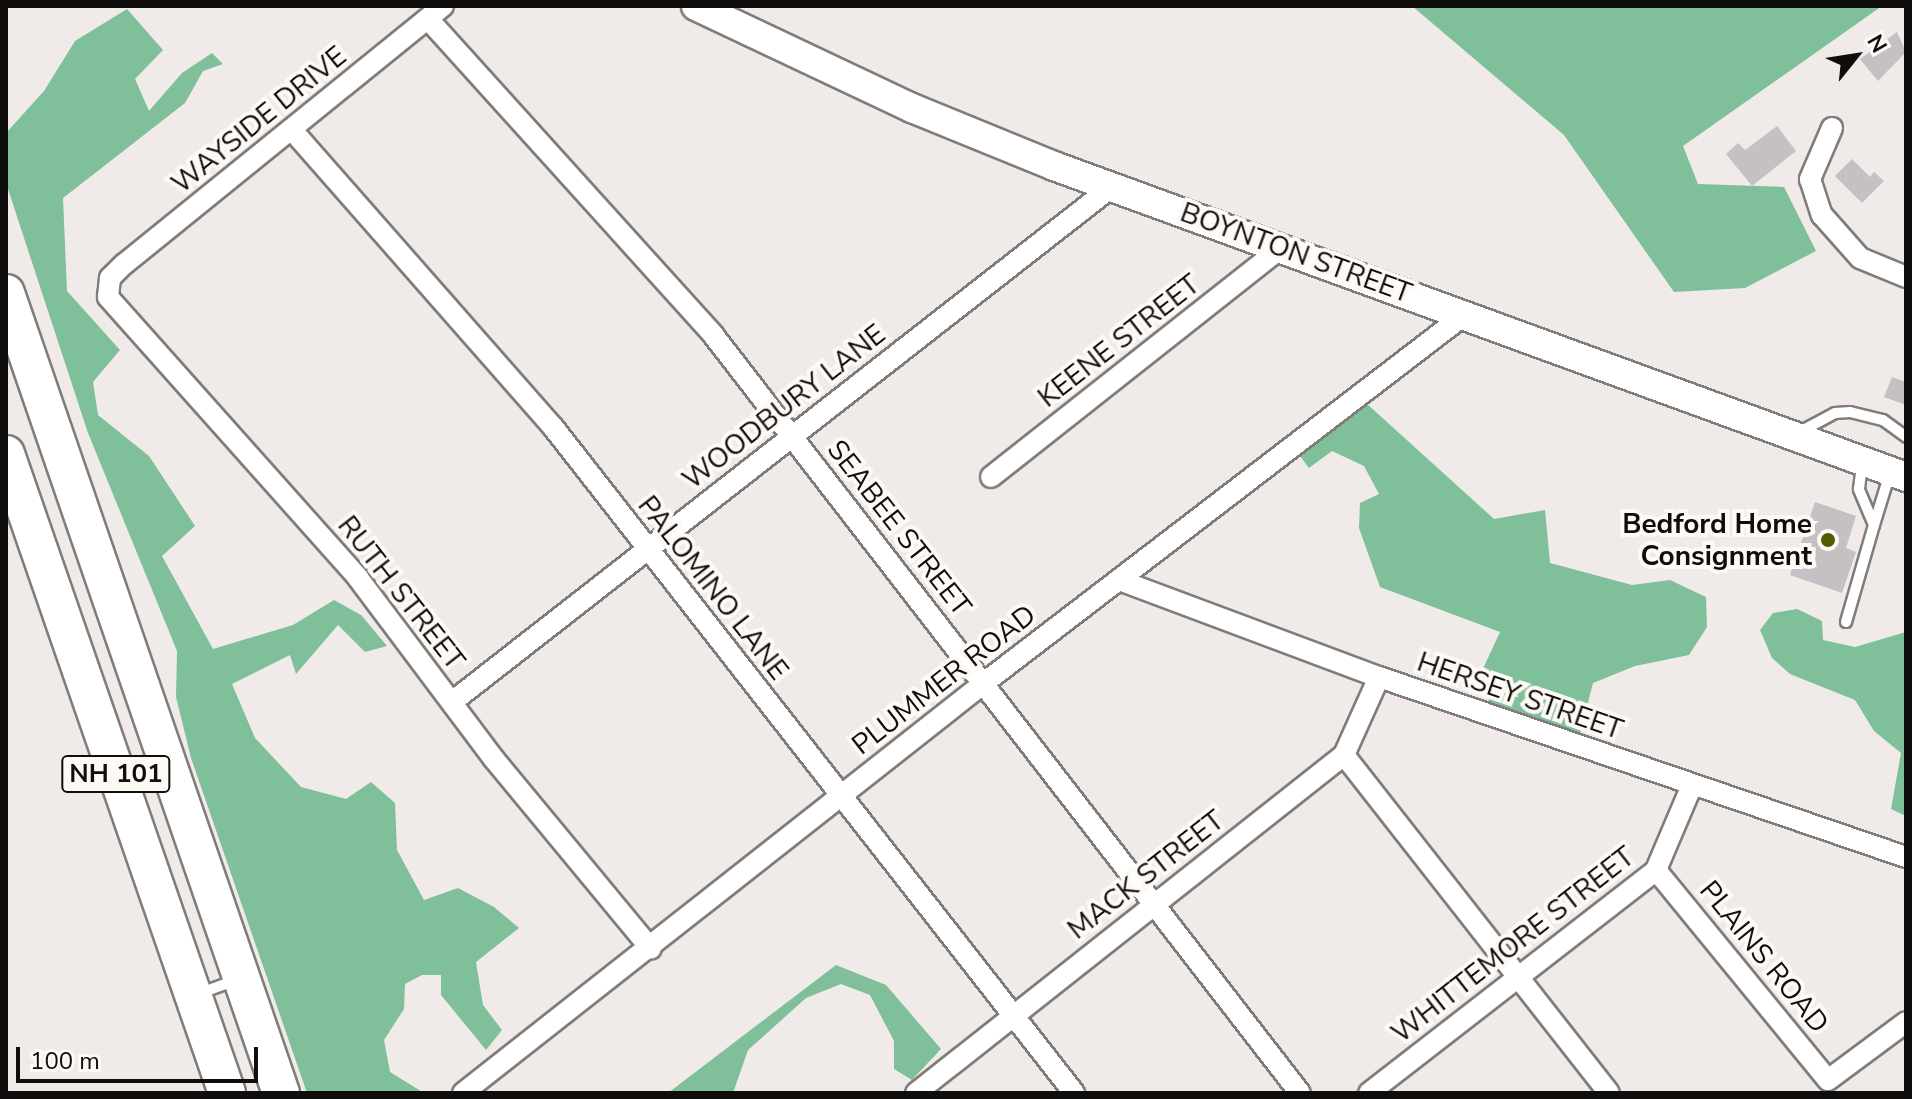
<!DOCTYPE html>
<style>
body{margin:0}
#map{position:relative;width:1912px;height:1099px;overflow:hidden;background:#f0ebe8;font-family:"Nunito Sans",sans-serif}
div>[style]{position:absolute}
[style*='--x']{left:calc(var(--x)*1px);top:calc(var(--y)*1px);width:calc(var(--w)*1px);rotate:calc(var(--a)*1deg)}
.forest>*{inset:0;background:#7fbf9a}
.building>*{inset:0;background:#c4c0c3}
.roads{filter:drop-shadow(2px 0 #807c79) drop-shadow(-2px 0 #807c79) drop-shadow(0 2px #807c79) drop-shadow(0 -2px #807c79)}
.lane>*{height:10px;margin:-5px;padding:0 5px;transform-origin:5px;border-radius:5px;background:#fff}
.street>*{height:20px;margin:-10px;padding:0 10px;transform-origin:10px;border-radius:10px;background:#fff}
.secondary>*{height:28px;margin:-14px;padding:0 14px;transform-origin:14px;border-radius:14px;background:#fff}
.highway>*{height:36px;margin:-18px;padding:0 18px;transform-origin:18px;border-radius:18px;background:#fff}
.dots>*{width:22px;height:22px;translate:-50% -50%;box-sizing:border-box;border:4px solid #fdf9f5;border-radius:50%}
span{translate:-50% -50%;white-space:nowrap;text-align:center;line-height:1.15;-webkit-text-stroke:8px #fdf9f5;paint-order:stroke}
.shield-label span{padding:2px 6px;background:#fdf9f5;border:2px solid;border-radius:6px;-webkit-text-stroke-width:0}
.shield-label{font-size:26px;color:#100e0d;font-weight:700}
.street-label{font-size:28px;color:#100e0d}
.poi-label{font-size:28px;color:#100e0d;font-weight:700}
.right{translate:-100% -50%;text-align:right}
.frame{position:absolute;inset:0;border:8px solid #100e0d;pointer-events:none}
.north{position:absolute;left:1816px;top:16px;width:80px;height:80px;-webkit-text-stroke:6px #fdf9f5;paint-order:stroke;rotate:60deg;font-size:22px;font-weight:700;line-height:32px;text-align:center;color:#100e0d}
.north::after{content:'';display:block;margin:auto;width:28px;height:36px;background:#100e0d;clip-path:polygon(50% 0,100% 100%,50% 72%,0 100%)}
.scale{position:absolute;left:16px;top:1047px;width:242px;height:36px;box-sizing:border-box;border:4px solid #100e0d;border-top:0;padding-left:10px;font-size:24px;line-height:28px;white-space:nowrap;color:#100e0d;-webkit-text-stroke:6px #fdf9f5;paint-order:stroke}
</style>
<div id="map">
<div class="forest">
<div style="clip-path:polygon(1412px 6px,1882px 6px,1683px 146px,1698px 184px,1784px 187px,1816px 251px,1745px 288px,1674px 292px,1564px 135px)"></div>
<div style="clip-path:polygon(127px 9px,163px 50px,135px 79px,149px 111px,182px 73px,212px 53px,223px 64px,203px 71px,185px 103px,63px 198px,67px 291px,120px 350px,93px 382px,98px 415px,149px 456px,195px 526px,162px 556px,213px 649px,293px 625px,334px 600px,361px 615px,387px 646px,365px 652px,338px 625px,296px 674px,290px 655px,232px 684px,255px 738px,301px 787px,346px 799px,371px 782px,395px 803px,397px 850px,424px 900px,458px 888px,494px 907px,519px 928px,476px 962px,483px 1005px,502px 1030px,486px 1050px,441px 995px,441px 975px,422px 975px,405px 984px,404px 1009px,384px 1040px,390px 1072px,424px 1093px,307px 1093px,191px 758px,176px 697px,177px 651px,88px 433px,6px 183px,6px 133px,44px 91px,75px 41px)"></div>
<div style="clip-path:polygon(1366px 403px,1494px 519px,1545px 510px,1550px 563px,1632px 585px,1670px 580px,1706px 597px,1707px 627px,1689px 655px,1635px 666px,1593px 683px,1579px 738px,1491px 707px,1481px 673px,1500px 632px,1380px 587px,1359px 528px,1360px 503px,1379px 494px,1364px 466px,1332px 451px,1309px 468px,1297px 452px)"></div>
<div style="clip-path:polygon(1797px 609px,1822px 621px,1823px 640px,1855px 647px,1906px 632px,1906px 816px,1891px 809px,1901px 753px,1874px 731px,1855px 700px,1790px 674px,1772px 658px,1760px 630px,1773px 613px)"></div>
<div style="clip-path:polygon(836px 965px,886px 985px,941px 1049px,912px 1080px,894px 1069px,894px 1041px,870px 995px,841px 984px,806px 998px,748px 1050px,733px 1093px,668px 1093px)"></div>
</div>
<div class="building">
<div style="clip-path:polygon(1897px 32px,1906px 52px,1878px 81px,1860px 59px)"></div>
<div style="clip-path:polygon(1777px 126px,1796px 151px,1752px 186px,1726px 154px,1738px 143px,1745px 150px)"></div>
<div style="clip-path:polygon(1852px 159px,1870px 177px,1874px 172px,1884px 181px,1862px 203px,1835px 176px)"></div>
<div style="clip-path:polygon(1892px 377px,1906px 382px,1906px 405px,1884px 397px)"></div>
<div style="clip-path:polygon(1815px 502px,1856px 516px,1846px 548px,1856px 552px,1842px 593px,1790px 575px)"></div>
</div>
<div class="roads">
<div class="lane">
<div style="--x:1796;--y:434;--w:44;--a:-28.3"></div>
<div style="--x:1835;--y:413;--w:15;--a:-4"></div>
<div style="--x:1850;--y:412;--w:34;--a:14"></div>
<div style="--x:1883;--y:420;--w:29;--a:36"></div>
<div style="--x:1874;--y:525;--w:54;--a:-72.9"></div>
<div style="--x:1846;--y:622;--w:101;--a:-73.9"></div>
<div style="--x:1874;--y:525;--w:39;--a:-113"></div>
<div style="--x:1859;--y:489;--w:25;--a:-83"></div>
<div style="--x:198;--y:994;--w:40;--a:-20.2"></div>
</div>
<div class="street">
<div style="--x:443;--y:6;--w:410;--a:141"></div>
<div style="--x:124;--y:264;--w:20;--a:135"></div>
<div style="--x:110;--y:278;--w:19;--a:96"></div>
<div style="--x:108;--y:297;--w:376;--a:48.3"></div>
<div style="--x:358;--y:578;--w:226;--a:53.1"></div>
<div style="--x:494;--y:759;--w:246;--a:50.4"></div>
<div style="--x:428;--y:19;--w:427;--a:47.9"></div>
<div style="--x:714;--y:336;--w:957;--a:52.26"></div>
<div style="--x:1832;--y:128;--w:56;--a:113.3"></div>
<div style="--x:1810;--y:179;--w:38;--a:72"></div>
<div style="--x:1822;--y:215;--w:57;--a:48.5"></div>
<div style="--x:1860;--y:258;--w:50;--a:22.4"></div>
<div style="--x:292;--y:130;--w:395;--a:48.7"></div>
<div style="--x:553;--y:427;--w:846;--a:51.96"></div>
<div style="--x:991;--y:477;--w:370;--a:-38.3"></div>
<div style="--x:1119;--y:580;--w:278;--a:20.5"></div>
<div style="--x:1379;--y:677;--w:557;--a:18.86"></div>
<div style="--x:452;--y:702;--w:839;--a:-37.98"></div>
<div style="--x:1344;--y:755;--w:429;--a:51.9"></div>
<div style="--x:1656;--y:870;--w:271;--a:50.7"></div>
<div style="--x:1828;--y:1080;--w:97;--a:-36.6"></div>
<div style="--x:463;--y:1093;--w:663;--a:-38.2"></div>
<div style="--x:984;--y:683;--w:603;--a:-37.46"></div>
<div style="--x:916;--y:1093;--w:545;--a:-38.3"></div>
<div style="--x:1344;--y:755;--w:85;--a:-65.8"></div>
<div style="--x:1369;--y:1093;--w:363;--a:-37.8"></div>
<div style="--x:1656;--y:870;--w:92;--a:-67"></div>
</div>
<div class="secondary">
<div style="--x:696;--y:6;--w:239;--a:25.3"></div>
<div style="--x:912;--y:108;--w:153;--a:22.2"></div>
<div style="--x:1054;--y:166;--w:907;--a:20.05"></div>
</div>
<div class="highway">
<div style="--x:6;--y:293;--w:846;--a:71.03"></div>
<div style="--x:6;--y:454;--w:676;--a:70.92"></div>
</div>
</div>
<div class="dots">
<div style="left:1828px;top:540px;background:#505e00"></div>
</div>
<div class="shield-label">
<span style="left:116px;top:774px">NH 101</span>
</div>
<div class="street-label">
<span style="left:259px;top:120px;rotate:-39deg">WAYSIDE DRIVE</span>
<span style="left:1296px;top:253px;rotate:20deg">BOYNTON STREET</span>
<span style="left:1119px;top:341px;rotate:-38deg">KEENE STREET</span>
<span style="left:784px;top:407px;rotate:-38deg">WOODBURY LANE</span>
<span style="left:899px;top:528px;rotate:52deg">SEABEE STREET</span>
<span style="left:713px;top:588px;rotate:52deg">PALOMINO LANE</span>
<span style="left:401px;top:593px;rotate:52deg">RUTH STREET</span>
<span style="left:944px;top:680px;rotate:-38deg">PLUMMER ROAD</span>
<span style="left:1520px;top:696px;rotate:19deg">HERSEY STREET</span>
<span style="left:1146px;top:875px;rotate:-38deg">MACK STREET</span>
<span style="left:1513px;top:945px;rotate:-38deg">WHITTEMORE STREET</span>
<span style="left:1764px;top:957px;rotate:51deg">PLAINS ROAD</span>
</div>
<div class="poi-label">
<span class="right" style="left:1812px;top:540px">Bedford Home<br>Consignment</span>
</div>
<div class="frame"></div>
<div class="north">N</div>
<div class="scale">100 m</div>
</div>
